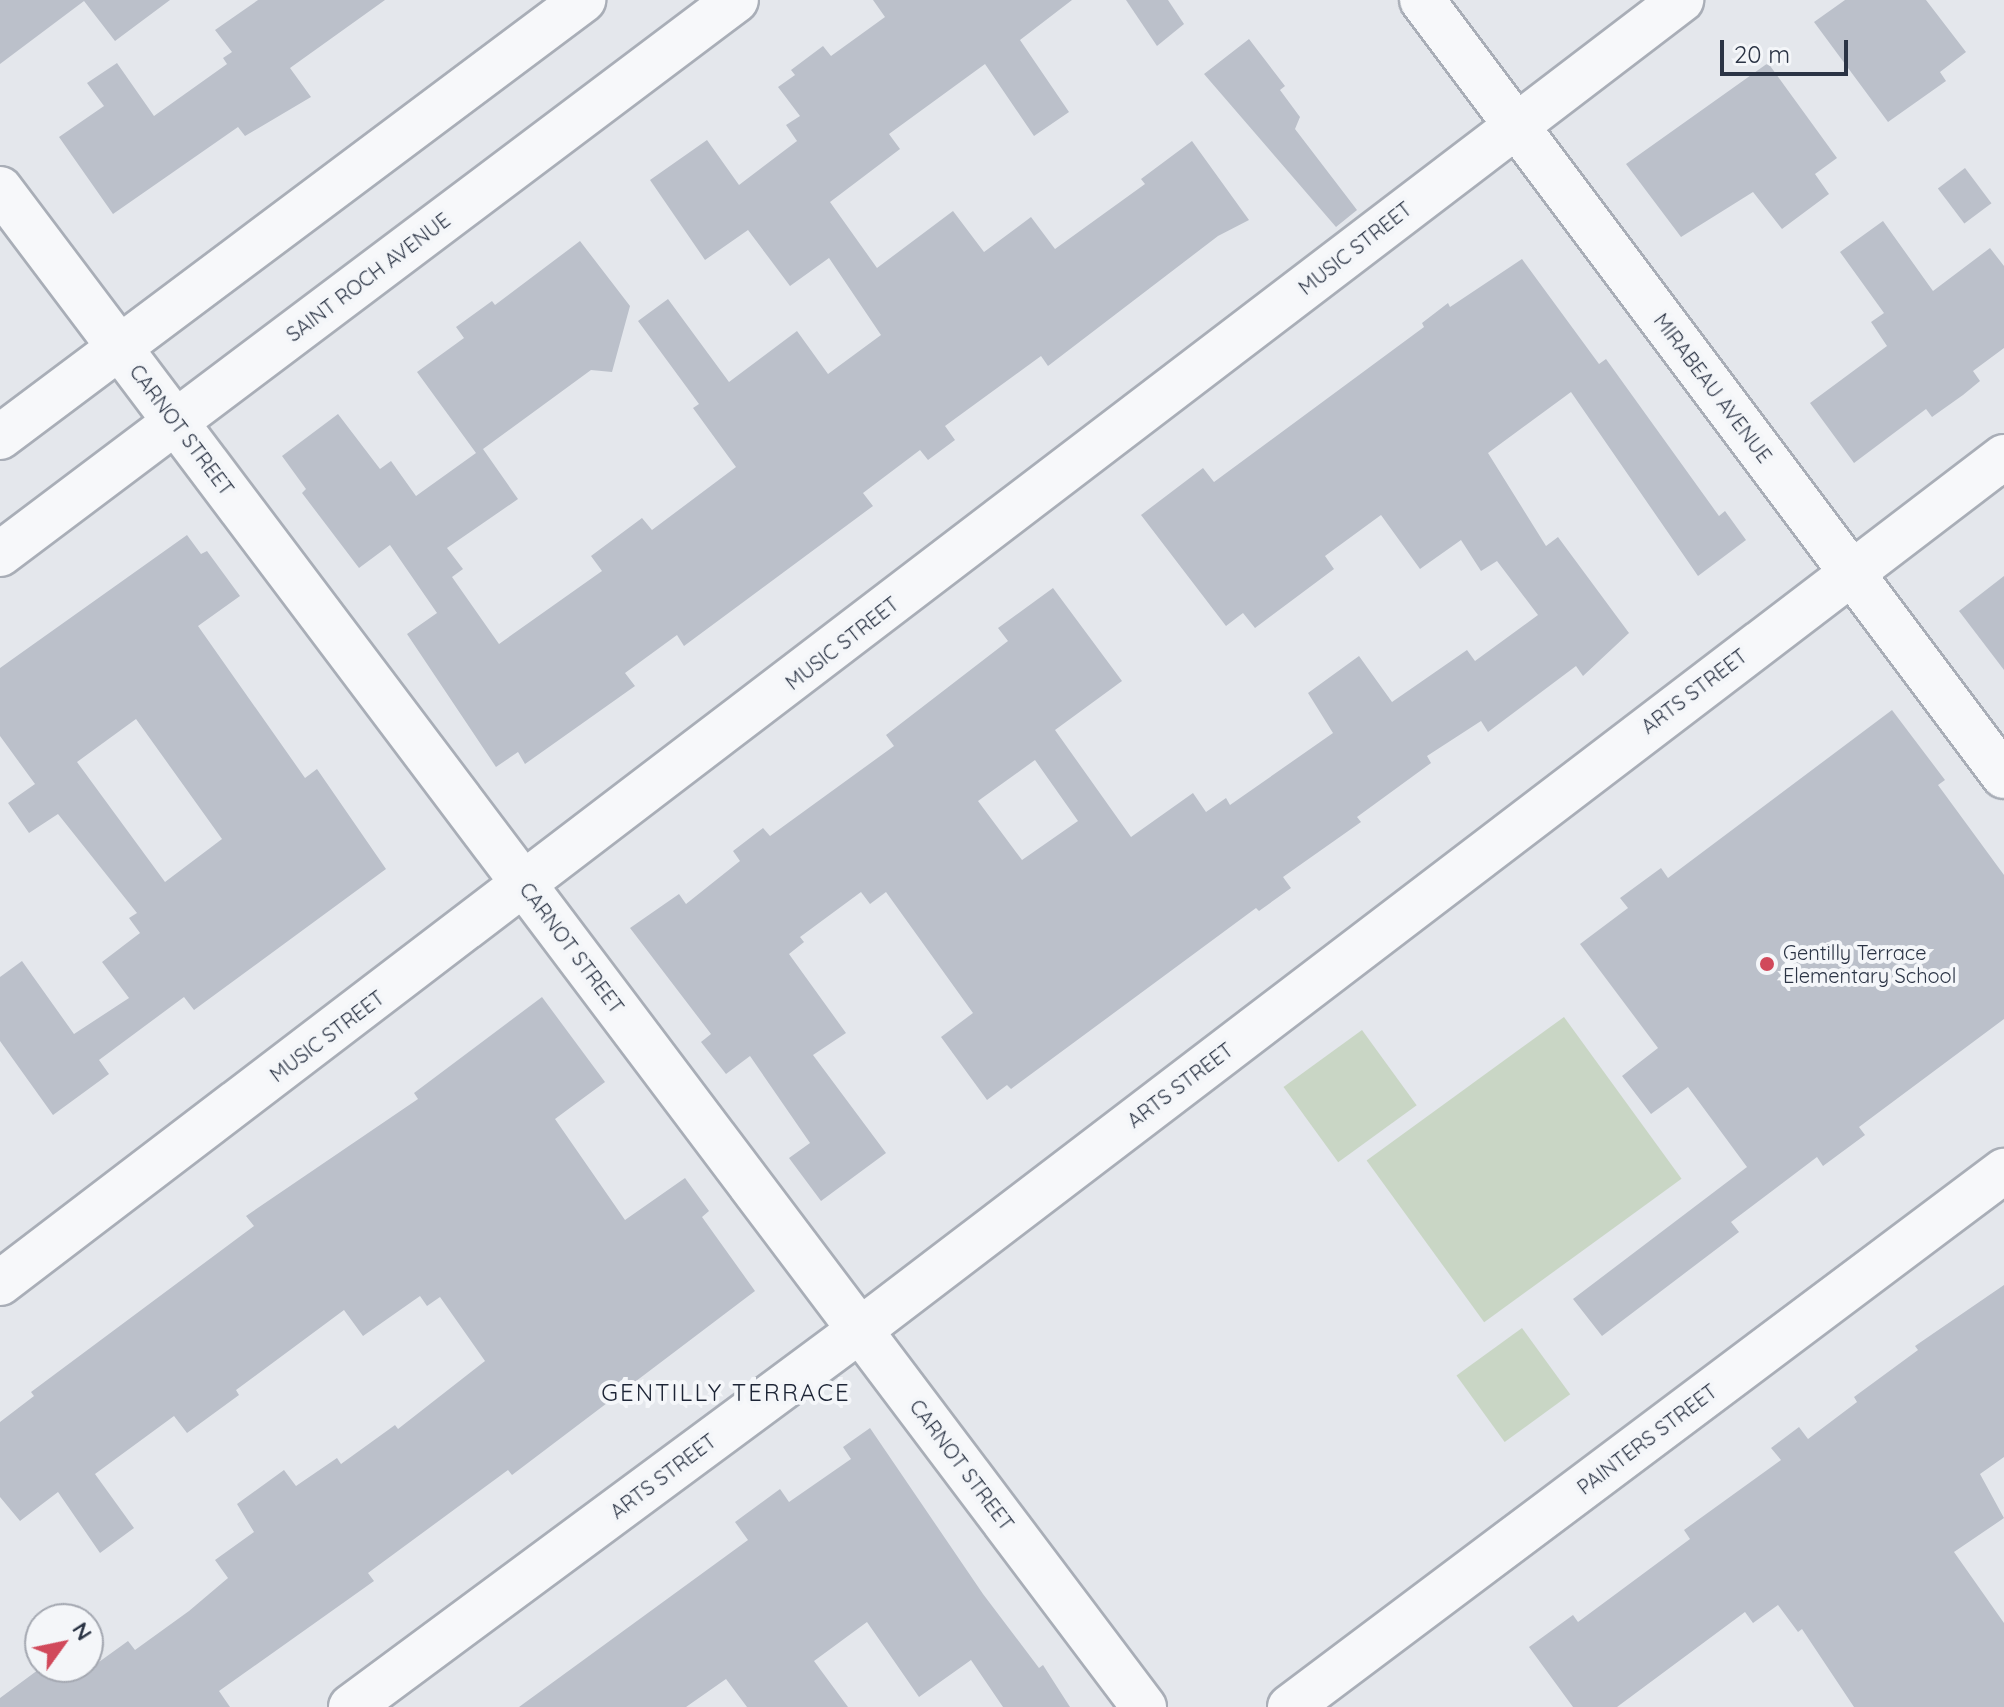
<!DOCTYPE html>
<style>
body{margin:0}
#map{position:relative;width:2004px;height:1707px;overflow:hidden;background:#e4e7ec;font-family:Quicksand,sans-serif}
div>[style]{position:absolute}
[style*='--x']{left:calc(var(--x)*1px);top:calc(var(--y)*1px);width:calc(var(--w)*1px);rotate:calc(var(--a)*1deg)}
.green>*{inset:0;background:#c9d6c5;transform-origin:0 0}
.building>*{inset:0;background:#bbc0ca;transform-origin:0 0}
.roads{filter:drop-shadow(2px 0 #a9aeb7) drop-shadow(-2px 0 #a9aeb7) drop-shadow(0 2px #a9aeb7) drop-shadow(0 -2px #a9aeb7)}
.minor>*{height:44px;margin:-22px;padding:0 22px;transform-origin:22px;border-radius:22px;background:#f7f8fa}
.dots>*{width:22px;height:22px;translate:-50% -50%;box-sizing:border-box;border:4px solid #f4f6f9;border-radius:50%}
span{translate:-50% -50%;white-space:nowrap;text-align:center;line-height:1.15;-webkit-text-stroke:8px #f4f6f9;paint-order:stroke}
.street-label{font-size:20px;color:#2b3445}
.poi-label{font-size:20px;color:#2b3445}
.left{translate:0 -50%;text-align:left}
.quarter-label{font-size:24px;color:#1d2536;letter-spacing:2px}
.north{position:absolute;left:24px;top:1603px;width:80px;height:80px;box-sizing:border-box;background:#f4f6f9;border:2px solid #a4a8b1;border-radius:50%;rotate:57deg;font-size:22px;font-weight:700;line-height:32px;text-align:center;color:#2b3445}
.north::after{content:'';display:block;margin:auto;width:28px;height:36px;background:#d1495b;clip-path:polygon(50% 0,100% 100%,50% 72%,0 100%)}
.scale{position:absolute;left:1720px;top:40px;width:128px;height:36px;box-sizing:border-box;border:4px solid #2b3445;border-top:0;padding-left:10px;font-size:24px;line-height:28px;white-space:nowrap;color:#2b3445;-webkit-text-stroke:6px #f4f6f9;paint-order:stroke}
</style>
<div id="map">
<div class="green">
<div style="left:1564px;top:1017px;width:200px;height:244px;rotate:54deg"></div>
<div style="left:1362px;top:1030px;width:93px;height:97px;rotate:54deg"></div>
<div style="left:1522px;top:1328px;width:82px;height:81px;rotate:54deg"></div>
</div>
<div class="building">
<div style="clip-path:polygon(0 0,170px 0,115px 41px,84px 1px,0 64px)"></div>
<div style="clip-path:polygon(258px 0,385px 0,290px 68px,311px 97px,245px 136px,238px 127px,113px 214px,59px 137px,104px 106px,87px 83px,117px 63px,154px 116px,227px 64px,223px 58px,232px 52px,215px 30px)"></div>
<div style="clip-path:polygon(873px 0,1072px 0,1020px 40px,1069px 112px,1034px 136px,985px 64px,889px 134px,900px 149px,830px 202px,877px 268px,953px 211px,984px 252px,1031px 217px,1055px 249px,1145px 184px,1141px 179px,1192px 141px,1249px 220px,1218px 236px,1048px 366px,1041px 356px,945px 426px,955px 440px,928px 460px,920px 450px,863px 493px,873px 506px,684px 646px,677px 635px,625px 673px,635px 686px,525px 764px,518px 752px,496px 767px,407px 634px,437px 613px,390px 545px,359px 568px,302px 493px,306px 489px,282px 456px,338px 414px,380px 469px,391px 461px,416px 496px,476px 453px,417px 372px,464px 338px,456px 327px,492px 301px,495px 305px,580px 241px,630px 306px,612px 372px,591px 370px,483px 449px,518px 499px,447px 548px,463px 569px,452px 577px,499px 644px,602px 571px,591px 556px,642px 518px,652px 530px,736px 467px,693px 408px,699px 404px,638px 321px,668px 299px,729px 382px,797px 331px,828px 374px,881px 335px,829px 258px,790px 286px,748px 230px,705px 260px,650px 180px,707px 140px,739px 185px,797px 141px,786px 125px,800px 116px,778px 87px,795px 75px,791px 70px,823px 46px,831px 56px,885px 17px)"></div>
<div style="clip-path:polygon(1126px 0,1168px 0,1184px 24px,1157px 46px)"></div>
<div style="clip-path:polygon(1845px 0,1926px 0,1966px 52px,1940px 72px,1946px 81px,1888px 122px,1814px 22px)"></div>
<div style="clip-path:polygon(1249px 39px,1285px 86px,1280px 90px,1300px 117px,1295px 129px,1357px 210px,1336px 227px,1204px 74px)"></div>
<div style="clip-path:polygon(1768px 63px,1837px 158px,1815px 174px,1829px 194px,1782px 229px,1753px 192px,1681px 237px,1626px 164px)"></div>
<div style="left:1965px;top:168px;width:44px;height:34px;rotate:53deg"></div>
<div style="clip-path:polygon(1883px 221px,1933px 291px,1990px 248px,2004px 266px,2004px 348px,1973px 371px,1980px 381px,1963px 395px,1932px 417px,1926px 409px,1854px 463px,1810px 403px,1887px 346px,1871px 322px,1884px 313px,1840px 252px)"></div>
<div style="clip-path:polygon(evenodd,1522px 259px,1599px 364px,1606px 359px,1719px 516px,1725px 511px,1746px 540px,1698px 576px,1571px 392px,1488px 453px,1546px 546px,1558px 537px,1629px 633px,1583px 676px,1576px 666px,1488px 732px,1481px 721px,1427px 756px,1431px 763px,1357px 817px,1361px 822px,1283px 877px,1291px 888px,1259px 911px,1256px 908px,1011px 1089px,1007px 1085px,987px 1100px,941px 1037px,973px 1013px,886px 892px,870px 904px,861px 892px,800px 937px,804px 942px,789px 954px,846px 1033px,813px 1055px,886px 1153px,821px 1201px,789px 1158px,810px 1143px,750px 1056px,726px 1074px,701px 1042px,711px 1034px,630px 928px,679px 894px,686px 904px,740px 861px,733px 851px,763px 828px,770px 836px,894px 746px,886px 735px,1008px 641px,998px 628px,1053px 588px,1122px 681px,1055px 730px,1131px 837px,1193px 793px,1206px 812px,1226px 798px,1230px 805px,1333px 733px,1308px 693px,1359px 656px,1392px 702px,1467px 650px,1475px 661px,1538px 615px,1497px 561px,1481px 571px,1461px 540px,1420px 569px,1381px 515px,1325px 556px,1334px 569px,1255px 628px,1243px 613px,1226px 626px,1141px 515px,1203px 468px,1214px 482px,1424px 327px,1422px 323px,1448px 303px,1450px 307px,1522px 259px,1035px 760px,1078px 821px,1022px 860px,978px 801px,1035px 760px)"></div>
<div style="clip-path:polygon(evenodd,187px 535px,201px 554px,207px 551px,240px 596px,198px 626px,305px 778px,317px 769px,386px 869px,194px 1010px,184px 997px,99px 1060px,109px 1074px,53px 1115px,0 1041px,0 977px,22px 961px,74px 1034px,129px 998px,102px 962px,140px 933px,129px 918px,137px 913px,58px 814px,29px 833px,8px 803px,35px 784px,0 736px,0 668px,187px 535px,136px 719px,222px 839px,165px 882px,77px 762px,136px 719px)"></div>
<div style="clip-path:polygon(2004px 576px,2004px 670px,1959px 611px)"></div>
<div style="clip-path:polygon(1892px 710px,1945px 780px,1938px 785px,2004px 875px,2004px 1019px,1859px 1127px,1865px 1135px,1823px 1166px,1817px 1157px,1731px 1222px,1739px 1232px,1602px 1336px,1573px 1299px,1747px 1167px,1688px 1087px,1651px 1114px,1622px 1076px,1658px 1048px,1580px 944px,1628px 908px,1620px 898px,1661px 868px,1668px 878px)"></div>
<div style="clip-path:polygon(542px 997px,605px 1082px,555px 1119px,625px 1220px,685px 1178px,709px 1211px,702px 1217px,755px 1291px,512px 1475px,508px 1470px,368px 1573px,374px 1581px,219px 1691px,230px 1707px,0 1707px,0 1698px,42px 1667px,92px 1667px,128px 1641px,135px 1650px,189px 1611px,228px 1578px,215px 1560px,254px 1532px,237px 1504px,284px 1470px,296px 1486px,337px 1458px,341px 1464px,395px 1425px,398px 1429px,485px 1361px,440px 1297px,427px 1306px,420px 1296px,363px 1336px,344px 1310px,236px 1390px,239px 1395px,187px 1433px,174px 1416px,95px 1474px,134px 1528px,100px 1553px,58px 1492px,20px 1521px,0 1497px,0 1422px,34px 1396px,31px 1392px,254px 1226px,246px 1216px,418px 1099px,414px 1093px)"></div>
<div style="clip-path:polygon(2004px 1285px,2004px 1457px,1980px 1474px,2004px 1518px,1954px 1552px,2004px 1623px,2004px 1707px,1854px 1707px,1802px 1629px,1798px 1632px,1778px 1605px,1753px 1623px,1745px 1612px,1617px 1707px,1573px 1707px,1529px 1647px,1573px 1615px,1578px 1622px,1690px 1539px,1684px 1530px,1781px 1460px,1771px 1448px,1799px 1427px,1808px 1439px,1857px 1402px,1854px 1397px,1918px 1350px,1915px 1346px)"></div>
<div style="clip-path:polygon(870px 1428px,983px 1594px,1039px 1668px,1043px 1665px,1070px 1707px,1003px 1707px,971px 1660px,919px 1697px,867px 1622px,814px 1661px,848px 1707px,747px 1707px,726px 1679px,686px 1707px,519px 1707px,748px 1540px,735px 1522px,780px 1489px,789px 1502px,851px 1459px,843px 1447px)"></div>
</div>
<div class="roads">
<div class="minor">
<div style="--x:1422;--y:0;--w:970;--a:53.13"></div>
<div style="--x:0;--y:189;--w:1901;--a:53"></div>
<div style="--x:0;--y:437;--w:729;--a:-36.85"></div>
<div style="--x:0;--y:554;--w:921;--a:-36.97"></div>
<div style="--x:0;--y:1283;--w:2115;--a:-37.35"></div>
<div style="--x:351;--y:1707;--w:633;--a:-36.53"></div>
<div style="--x:860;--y:1330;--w:1439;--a:-37.35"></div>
<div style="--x:1290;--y:1707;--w:893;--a:-36.9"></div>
</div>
</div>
<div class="dots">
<div style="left:1767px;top:964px;background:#d1495b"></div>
</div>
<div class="street-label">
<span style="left:1355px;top:248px;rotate:-38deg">MUSIC STREET</span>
<span style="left:368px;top:277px;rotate:-37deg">SAINT ROCH AVENUE</span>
<span style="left:1713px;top:388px;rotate:53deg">MIRABEAU AVENUE</span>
<span style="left:182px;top:430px;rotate:53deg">CARNOT STREET</span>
<span style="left:842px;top:643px;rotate:-38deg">MUSIC STREET</span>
<span style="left:1694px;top:691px;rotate:-37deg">ARTS STREET</span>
<span style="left:572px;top:948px;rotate:53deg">CARNOT STREET</span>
<span style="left:327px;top:1036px;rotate:-37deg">MUSIC STREET</span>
<span style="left:1180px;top:1085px;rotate:-37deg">ARTS STREET</span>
<span style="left:1647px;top:1439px;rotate:-37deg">PAINTERS STREET</span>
<span style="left:962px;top:1465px;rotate:53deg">CARNOT STREET</span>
<span style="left:663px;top:1476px;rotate:-37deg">ARTS STREET</span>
</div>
<div class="poi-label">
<span class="left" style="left:1783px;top:964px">Gentilly Terrace<br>Elementary School</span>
</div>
<div class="quarter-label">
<span style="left:726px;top:1393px">GENTILLY TERRACE</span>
</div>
<div class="north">N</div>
<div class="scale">20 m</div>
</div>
